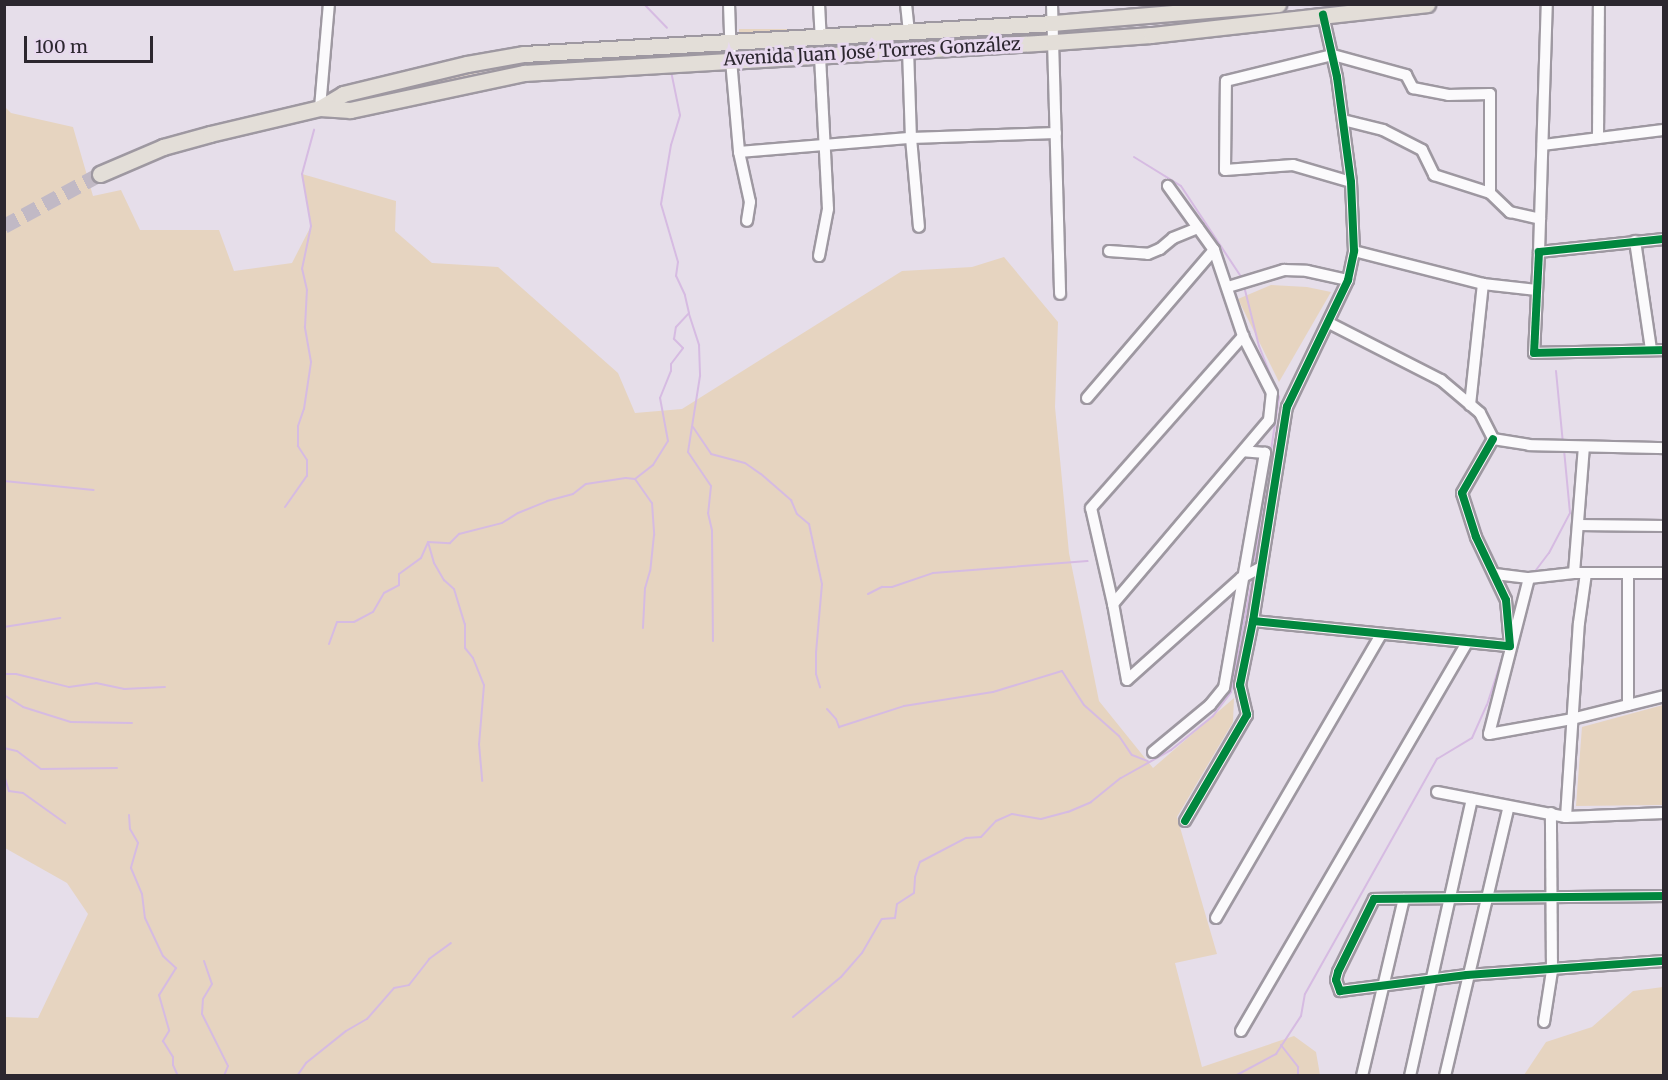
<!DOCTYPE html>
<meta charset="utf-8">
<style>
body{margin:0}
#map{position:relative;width:1668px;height:1080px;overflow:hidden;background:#e6deea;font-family:Merriweather,serif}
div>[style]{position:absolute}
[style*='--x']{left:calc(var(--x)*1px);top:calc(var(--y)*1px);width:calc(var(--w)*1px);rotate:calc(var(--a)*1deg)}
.green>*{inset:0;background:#e6d4c0;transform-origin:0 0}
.stream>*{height:2px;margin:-1px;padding:0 1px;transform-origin:1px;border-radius:1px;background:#d6bbe2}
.primary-tunnel>*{height:15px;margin-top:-7.5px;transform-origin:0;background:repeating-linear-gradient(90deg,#c1b9c5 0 15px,transparent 0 23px)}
.roads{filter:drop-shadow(2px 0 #9e98a1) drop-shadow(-2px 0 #9e98a1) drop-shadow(0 2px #9e98a1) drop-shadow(0 -2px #9e98a1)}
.street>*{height:10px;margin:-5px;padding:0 5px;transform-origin:5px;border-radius:5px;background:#fbfafc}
.primary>*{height:15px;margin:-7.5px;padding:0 7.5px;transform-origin:7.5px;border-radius:7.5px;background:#e3ded8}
.cycleway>*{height:8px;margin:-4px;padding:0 4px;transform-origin:4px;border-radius:4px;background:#00873e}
span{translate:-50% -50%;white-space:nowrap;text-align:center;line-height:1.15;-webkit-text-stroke:6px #e8d9ef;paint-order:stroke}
.street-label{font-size:18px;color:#2c272f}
.frame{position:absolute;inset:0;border:6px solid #2c272f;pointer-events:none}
.scale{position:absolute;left:24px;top:36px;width:129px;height:27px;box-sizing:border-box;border:3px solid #2c272f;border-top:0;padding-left:8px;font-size:18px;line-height:21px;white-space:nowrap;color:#2c272f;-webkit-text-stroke:4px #e8d9ef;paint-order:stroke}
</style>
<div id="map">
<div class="green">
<div style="left:1022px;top:29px;width:7px;height:283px;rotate:90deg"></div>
<div style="clip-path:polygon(638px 49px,639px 56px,549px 61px,500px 68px,345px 103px,374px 90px,509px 60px)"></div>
<div style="clip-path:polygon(5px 107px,11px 113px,73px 127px,93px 196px,121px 190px,140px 230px,219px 230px,234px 271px,292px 263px,311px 226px,302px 174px,396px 201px,395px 231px,432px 263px,498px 267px,618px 373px,635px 413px,682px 409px,902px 271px,972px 267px,1004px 257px,1058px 322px,1055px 407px,1069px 553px,1099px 701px,1153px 768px,1234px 698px,1233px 722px,1177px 817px,1217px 954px,1175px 963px,1202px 1067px,1294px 1036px,1316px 1052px,1320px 1075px,5px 1075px,5px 1017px,38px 1018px,88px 914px,67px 883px,5px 848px)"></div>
<div style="clip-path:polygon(1271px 285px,1307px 287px,1331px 292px,1279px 382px,1238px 299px)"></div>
<div style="clip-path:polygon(1663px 705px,1663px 805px,1576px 806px,1582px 727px)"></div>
<div style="clip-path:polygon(1663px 987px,1663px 1075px,1524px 1075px,1546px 1042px,1592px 1027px,1633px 991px)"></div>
</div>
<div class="stream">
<div style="--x:644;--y:4;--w:33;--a:46"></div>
<div style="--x:1134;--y:157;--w:55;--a:31.7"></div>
<div style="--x:1181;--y:186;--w:110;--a:56.5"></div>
<div style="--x:1244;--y:286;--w:62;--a:76"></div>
<div style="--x:1259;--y:346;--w:55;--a:68.6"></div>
<div style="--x:1279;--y:397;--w:169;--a:98.5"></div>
<div style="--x:689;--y:314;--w:33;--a:72"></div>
<div style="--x:699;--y:345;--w:31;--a:88"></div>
<div style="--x:700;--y:376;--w:77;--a:99"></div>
<div style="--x:688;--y:452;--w:41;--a:55.9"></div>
<div style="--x:711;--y:486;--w:27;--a:96"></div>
<div style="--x:708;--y:513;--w:18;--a:77"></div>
<div style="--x:712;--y:531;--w:110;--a:89.5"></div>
<div style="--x:1556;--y:371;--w:73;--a:84.5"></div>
<div style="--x:693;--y:427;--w:32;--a:56"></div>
<div style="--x:711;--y:454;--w:35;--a:15"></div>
<div style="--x:745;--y:463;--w:19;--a:35"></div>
<div style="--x:761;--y:474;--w:40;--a:41"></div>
<div style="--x:791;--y:500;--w:15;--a:67"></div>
<div style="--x:797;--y:514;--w:16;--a:40"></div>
<div style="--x:809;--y:524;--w:61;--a:77.8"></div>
<div style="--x:822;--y:584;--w:69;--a:95"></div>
<div style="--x:816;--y:653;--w:21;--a:90"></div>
<div style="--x:816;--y:674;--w:14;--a:73"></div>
<div style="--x:635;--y:479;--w:29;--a:55"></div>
<div style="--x:652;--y:503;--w:32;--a:86"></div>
<div style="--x:654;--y:535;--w:36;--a:96"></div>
<div style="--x:650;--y:571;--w:18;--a:106"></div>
<div style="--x:645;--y:588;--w:40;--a:92.9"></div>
<div style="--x:4;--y:481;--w:90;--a:5.7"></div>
<div style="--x:285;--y:507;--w:38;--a:-55"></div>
<div style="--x:307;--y:476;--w:16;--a:-90"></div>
<div style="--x:307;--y:460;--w:17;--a:-123"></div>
<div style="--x:298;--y:446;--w:20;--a:-90"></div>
<div style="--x:298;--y:426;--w:18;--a:-71"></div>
<div style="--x:304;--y:409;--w:48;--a:-81.5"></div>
<div style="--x:311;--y:362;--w:36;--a:-100"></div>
<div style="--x:305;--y:327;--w:37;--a:-87"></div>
<div style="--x:307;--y:290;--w:22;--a:-103"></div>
<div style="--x:302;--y:269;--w:44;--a:-78.2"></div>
<div style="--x:311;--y:226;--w:53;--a:-99.8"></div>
<div style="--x:302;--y:174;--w:46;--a:-74.7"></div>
<div style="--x:428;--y:542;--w:22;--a:74"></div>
<div style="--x:434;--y:563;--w:20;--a:60"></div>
<div style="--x:444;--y:580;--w:13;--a:42"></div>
<div style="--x:454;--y:589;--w:37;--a:73"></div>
<div style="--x:465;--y:624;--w:24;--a:90"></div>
<div style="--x:465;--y:648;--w:13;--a:51"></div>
<div style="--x:473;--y:658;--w:29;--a:68"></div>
<div style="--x:484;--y:685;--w:59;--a:94.8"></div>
<div style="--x:479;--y:744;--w:37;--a:85"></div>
<div style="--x:1533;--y:574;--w:26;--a:-53"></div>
<div style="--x:1549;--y:553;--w:45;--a:-62.3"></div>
<div style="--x:1570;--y:513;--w:64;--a:-95.4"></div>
<div style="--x:868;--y:594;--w:16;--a:-27"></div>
<div style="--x:882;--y:587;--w:10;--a:0"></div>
<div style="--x:892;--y:587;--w:43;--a:-18.9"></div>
<div style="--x:933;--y:573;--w:155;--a:-4.4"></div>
<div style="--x:4;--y:627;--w:57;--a:-9.1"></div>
<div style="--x:329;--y:644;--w:23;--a:-70"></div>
<div style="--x:337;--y:622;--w:17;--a:0"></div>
<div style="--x:354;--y:622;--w:21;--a:-28"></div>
<div style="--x:373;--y:612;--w:22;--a:-60"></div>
<div style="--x:384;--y:593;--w:17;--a:-28"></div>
<div style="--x:399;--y:585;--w:11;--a:-90"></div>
<div style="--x:399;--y:574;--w:27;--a:-36"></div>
<div style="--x:421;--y:558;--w:17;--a:-66"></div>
<div style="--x:428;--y:542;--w:22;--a:3"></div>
<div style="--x:450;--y:543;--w:13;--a:-45"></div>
<div style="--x:459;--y:534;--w:44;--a:-14.3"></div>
<div style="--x:502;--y:523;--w:19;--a:-32"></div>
<div style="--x:518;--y:513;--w:31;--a:-22"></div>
<div style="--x:547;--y:501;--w:27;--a:-15"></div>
<div style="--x:573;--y:494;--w:16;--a:-38"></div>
<div style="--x:586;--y:484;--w:40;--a:-8.5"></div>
<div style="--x:626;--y:478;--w:9;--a:6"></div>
<div style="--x:635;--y:479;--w:23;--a:-38"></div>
<div style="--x:653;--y:465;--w:28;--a:-58"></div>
<div style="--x:668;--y:441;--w:44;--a:-100.5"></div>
<div style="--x:660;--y:398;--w:29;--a:-68"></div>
<div style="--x:671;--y:371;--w:7;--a:-90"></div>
<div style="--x:671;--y:364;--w:20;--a:-53"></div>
<div style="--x:683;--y:348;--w:13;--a:-135"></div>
<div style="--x:674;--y:339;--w:12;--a:-81"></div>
<div style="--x:676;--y:327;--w:19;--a:-47"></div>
<div style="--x:689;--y:313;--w:18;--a:-103"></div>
<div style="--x:685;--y:295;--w:21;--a:-115"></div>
<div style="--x:676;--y:276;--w:14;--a:-82"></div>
<div style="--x:678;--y:262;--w:60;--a:-106.3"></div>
<div style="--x:661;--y:204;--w:60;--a:-80.4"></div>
<div style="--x:671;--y:145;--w:31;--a:-73"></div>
<div style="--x:680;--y:115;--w:45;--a:-101.6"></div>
<div style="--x:4;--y:674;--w:12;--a:0"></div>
<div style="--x:16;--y:674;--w:55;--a:13.8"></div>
<div style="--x:69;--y:687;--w:27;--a:-8"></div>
<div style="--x:96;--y:683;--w:29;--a:12"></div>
<div style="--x:124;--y:689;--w:41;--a:-2.8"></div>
<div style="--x:4;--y:695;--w:22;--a:32"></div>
<div style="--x:23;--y:707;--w:50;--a:17.4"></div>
<div style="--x:71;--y:722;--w:61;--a:0.9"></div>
<div style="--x:827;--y:709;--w:13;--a:48"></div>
<div style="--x:836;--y:719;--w:9;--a:69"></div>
<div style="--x:839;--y:727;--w:68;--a:-17.9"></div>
<div style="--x:904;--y:706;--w:90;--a:-8.9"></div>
<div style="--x:993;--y:692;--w:72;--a:-16.9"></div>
<div style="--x:1062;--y:671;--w:40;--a:57.1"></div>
<div style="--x:1084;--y:705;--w:47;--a:41.5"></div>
<div style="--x:1119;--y:736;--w:23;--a:56"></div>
<div style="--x:1132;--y:755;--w:17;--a:21"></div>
<div style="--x:4;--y:748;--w:13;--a:13"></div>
<div style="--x:17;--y:751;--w:30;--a:37"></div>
<div style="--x:41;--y:769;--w:76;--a:-0.8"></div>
<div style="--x:4;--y:775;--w:17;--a:73"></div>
<div style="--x:9;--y:791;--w:14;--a:8"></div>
<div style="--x:23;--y:793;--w:52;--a:35.5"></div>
<div style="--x:129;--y:815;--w:14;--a:86"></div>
<div style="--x:130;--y:829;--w:16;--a:60"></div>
<div style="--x:138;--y:843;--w:26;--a:106"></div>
<div style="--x:131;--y:868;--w:28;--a:67"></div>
<div style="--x:142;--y:894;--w:24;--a:83"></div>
<div style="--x:145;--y:918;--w:42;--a:64.7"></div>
<div style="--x:163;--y:956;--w:18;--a:43"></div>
<div style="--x:176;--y:968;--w:32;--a:122"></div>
<div style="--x:159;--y:995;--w:37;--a:74"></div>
<div style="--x:169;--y:1031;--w:12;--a:121"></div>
<div style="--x:163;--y:1041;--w:19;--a:58"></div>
<div style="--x:173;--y:1057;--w:8;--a:90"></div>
<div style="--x:173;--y:1065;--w:12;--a:66"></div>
<div style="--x:204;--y:961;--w:24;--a:71"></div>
<div style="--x:212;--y:984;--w:17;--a:121"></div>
<div style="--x:203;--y:999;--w:15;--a:94"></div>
<div style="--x:202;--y:1014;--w:58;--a:63.4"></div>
<div style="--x:228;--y:1066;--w:11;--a:112"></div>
<div style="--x:793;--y:1017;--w:62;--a:-39.8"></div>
<div style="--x:841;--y:977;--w:32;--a:-49"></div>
<div style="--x:862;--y:953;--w:39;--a:-60"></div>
<div style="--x:882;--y:919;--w:13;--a:-4"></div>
<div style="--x:895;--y:918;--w:14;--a:-82"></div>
<div style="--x:897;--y:904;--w:20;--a:-33"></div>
<div style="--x:914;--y:893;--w:16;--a:-86"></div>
<div style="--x:915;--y:877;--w:16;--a:-72"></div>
<div style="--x:920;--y:862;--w:52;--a:-27.6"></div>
<div style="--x:966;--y:838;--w:15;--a:-4"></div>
<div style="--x:981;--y:837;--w:22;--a:-47"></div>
<div style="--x:996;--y:821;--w:17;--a:-24"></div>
<div style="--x:1012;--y:814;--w:29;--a:10"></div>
<div style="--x:1041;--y:819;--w:28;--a:-15"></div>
<div style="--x:1068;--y:812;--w:25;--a:-23"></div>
<div style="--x:1091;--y:802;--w:38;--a:-39"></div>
<div style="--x:1121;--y:778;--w:57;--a:-29.2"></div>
<div style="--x:1171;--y:750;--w:54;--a:-39"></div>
<div style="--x:1213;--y:716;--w:30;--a:-53"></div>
<div style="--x:1231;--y:692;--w:114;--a:-79.4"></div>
<div style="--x:1281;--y:1045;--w:28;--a:52"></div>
<div style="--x:1298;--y:1067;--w:9;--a:90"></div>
<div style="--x:297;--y:1076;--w:16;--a:-55"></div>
<div style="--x:306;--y:1063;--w:51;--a:-38.7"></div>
<div style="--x:346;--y:1031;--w:24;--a:-30"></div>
<div style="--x:367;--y:1019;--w:41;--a:-48.9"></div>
<div style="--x:394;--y:988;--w:15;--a:-11"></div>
<div style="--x:409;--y:985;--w:33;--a:-52"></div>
<div style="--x:429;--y:959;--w:27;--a:-36"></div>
<div style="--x:1235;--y:1076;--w:47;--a:-28.2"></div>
<div style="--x:1276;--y:1054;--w:45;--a:-56.7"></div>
<div style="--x:1301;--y:1016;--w:22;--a:-80"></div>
<div style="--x:1305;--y:994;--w:270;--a:-60.7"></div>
<div style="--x:1437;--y:759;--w:41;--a:-31"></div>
<div style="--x:1472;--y:738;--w:36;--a:-66"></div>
<div style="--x:1487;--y:705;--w:59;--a:-72.2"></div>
</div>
<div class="primary-tunnel">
<div style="--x:4;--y:226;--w:109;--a:-28.4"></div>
</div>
<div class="roads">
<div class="street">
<div style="--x:729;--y:4;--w:56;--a:88"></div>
<div style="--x:731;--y:60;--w:92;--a:85"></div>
<div style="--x:739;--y:152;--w:51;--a:77.6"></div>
<div style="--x:750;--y:202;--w:19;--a:99"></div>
<div style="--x:819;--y:4;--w:33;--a:87"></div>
<div style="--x:906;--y:4;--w:28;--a:84"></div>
<div style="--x:1052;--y:4;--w:290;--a:88.4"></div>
<div style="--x:908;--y:49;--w:89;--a:88.1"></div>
<div style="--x:911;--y:138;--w:89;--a:84.9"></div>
<div style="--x:320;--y:108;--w:104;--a:-85.1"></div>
<div style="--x:1343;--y:120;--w:41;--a:14"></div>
<div style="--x:1383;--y:130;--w:44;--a:27.1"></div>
<div style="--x:1422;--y:150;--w:28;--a:64"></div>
<div style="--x:1434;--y:175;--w:59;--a:17.8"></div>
<div style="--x:1490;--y:193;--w:28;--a:44"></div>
<div style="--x:1510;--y:212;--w:31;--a:13"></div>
<div style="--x:1598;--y:138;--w:134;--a:-89.6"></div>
<div style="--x:1543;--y:145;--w:122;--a:-7.1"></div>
<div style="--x:739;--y:152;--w:173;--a:-4.7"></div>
<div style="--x:911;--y:138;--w:145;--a:-2"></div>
<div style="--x:1351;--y:182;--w:60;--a:-163.7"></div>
<div style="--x:1293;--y:165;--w:68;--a:175.8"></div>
<div style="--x:1225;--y:170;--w:89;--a:-89.4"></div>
<div style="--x:1226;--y:81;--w:110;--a:-13.7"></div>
<div style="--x:1333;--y:55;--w:76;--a:15.3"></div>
<div style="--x:1406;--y:75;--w:15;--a:62"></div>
<div style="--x:1413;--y:88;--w:36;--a:11"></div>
<div style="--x:1448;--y:95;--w:42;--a:-1.4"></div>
<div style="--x:1490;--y:94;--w:99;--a:90"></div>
<div style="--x:1664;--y:239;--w:126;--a:174.1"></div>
<div style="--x:1539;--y:252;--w:101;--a:92.8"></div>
<div style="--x:1534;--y:353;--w:130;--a:-1.3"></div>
<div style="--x:1635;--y:241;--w:110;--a:81.6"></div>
<div style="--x:1109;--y:251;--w:39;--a:4"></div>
<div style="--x:1148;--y:254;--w:13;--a:-23"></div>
<div style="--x:1160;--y:249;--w:17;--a:-40"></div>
<div style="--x:1173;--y:238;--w:27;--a:-22"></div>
<div style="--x:1354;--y:251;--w:133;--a:14.3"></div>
<div style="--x:1483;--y:284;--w:54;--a:6.3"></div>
<div style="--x:1539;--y:252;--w:248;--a:-88.2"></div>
<div style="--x:819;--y:256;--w:48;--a:-79.2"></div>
<div style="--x:828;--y:209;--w:154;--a:-93"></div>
<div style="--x:1228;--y:287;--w:59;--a:-16.9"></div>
<div style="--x:1284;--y:270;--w:23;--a:2"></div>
<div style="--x:1307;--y:271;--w:42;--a:12.4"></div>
<div style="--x:1329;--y:323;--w:126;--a:27"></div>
<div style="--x:1441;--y:380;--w:51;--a:40.2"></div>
<div style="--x:1480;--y:413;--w:29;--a:63"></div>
<div style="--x:1493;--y:439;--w:36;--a:9"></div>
<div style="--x:1529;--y:445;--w:135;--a:1.3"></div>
<div style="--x:1087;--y:398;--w:195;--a:-49.4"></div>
<div style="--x:1470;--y:405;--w:122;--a:-83.9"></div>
<div style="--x:1578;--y:525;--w:86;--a:0.7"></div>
<div style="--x:1574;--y:573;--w:126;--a:-85.5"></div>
<div style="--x:1495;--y:574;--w:34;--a:7"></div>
<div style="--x:1529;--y:578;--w:45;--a:-6.3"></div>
<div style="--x:1574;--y:573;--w:90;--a:0"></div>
<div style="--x:1529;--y:578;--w:161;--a:104.4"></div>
<div style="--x:1489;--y:734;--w:84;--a:-10.2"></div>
<div style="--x:1572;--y:719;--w:95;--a:-14"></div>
<div style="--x:1113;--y:604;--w:241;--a:-49.7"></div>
<div style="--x:1269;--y:420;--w:27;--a:-84"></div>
<div style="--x:1272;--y:393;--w:64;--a:-117"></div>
<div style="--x:1253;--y:621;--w:258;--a:5.6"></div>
<div style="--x:1510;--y:646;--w:46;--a:-95"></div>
<div style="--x:1506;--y:600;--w:70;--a:-115.5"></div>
<div style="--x:1476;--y:537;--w:46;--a:-107.7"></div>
<div style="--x:1462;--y:493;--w:62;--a:-60.1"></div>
<div style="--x:1127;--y:680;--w:77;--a:-100.4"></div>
<div style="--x:1113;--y:604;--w:98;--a:-102.9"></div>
<div style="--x:1091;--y:508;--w:230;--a:-48.5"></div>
<div style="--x:1243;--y:336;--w:91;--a:-108.6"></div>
<div style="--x:1214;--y:250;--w:79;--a:-125.7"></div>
<div style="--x:1127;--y:680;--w:153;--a:-41.8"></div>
<div style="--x:1241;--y:578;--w:21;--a:-28"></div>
<div style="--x:1628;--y:705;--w:131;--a:-90"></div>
<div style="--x:1153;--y:752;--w:74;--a:-39.5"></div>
<div style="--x:1210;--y:705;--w:22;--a:-51"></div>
<div style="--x:1224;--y:688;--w:239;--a:-80.1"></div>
<div style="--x:1265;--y:453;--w:21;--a:-175"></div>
<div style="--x:1437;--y:792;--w:131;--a:11"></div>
<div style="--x:1566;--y:817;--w:98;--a:-2.3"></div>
<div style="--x:1566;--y:817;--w:194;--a:-86.2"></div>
<div style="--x:1579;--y:623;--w:50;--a:-82"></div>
<div style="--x:1185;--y:821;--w:123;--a:-59.7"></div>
<div style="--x:1247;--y:715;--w:31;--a:-103"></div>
<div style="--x:1240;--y:685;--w:65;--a:-78.5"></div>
<div style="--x:1253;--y:621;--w:217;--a:-81"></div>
<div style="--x:1287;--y:407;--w:141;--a:-64.3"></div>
<div style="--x:1348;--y:280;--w:30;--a:-78"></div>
<div style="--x:1354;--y:251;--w:69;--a:-92.5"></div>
<div style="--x:1351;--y:182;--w:106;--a:-97.6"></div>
<div style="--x:1337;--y:77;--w:64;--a:-102.7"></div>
<div style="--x:1664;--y:896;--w:290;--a:179.4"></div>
<div style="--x:1374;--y:899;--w:81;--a:116.3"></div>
<div style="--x:1338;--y:972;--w:8;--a:104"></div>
<div style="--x:1336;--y:980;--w:12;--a:70"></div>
<div style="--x:1340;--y:991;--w:128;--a:-7.2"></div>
<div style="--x:1467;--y:975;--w:197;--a:-4.1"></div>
<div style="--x:1216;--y:918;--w:328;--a:-59.8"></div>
<div style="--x:1544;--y:1022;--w:52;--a:-81.1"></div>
<div style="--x:1552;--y:971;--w:158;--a:-90.4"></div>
<div style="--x:1241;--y:1031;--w:450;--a:-59.8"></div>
<div style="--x:1362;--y:1076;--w:182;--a:-76.7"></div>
<div style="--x:1410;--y:1076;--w:284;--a:-77.4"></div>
<div style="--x:1445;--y:1076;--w:277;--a:-76.7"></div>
</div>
<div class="primary">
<div style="--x:320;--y:108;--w:27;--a:-31"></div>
<div style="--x:343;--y:94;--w:128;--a:-13.6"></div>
<div style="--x:467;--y:64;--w:58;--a:-10"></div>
<div style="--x:524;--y:54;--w:530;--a:-3.35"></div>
<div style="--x:1053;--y:23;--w:226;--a:-4.8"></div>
<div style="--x:100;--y:174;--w:69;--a:-23.2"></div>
<div style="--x:163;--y:147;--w:49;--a:-15.5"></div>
<div style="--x:210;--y:134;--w:113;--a:-13.3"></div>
<div style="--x:320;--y:108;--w:30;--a:4"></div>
<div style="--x:350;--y:110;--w:178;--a:-12"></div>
<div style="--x:524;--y:73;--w:531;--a:-3.35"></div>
<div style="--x:1054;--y:42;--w:97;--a:-4.1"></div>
<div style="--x:1151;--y:35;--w:278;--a:-6.4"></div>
</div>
</div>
<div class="cycleway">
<div style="--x:1664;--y:239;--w:126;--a:174.1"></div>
<div style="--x:1539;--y:252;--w:101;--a:92.8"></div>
<div style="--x:1534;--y:353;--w:130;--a:-1.3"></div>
<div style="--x:1253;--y:621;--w:258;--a:5.6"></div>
<div style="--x:1510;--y:646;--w:46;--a:-95"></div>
<div style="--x:1506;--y:600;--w:70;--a:-115.5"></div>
<div style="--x:1476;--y:537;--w:46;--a:-107.7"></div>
<div style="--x:1462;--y:493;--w:62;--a:-60.1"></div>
<div style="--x:1185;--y:821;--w:123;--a:-59.7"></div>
<div style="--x:1247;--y:715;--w:31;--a:-103"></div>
<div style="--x:1240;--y:685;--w:65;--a:-78.5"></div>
<div style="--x:1253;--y:621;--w:217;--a:-81"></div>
<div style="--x:1287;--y:407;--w:141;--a:-64.3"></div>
<div style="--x:1348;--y:280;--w:30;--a:-78"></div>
<div style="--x:1354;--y:251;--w:69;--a:-92.5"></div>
<div style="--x:1351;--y:182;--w:106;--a:-97.6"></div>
<div style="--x:1337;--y:77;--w:64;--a:-102.7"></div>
<div style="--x:1664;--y:896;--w:290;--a:179.4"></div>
<div style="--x:1374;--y:899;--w:81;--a:116.3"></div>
<div style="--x:1338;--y:972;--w:8;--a:104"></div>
<div style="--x:1336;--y:980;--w:12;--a:70"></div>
<div style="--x:1340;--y:991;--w:128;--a:-7.2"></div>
<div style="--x:1467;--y:975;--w:197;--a:-4.1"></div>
</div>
<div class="street-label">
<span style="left:872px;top:52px;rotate:-3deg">Avenida Juan José Torres González</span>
</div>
<div class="frame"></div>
<div class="scale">100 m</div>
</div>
